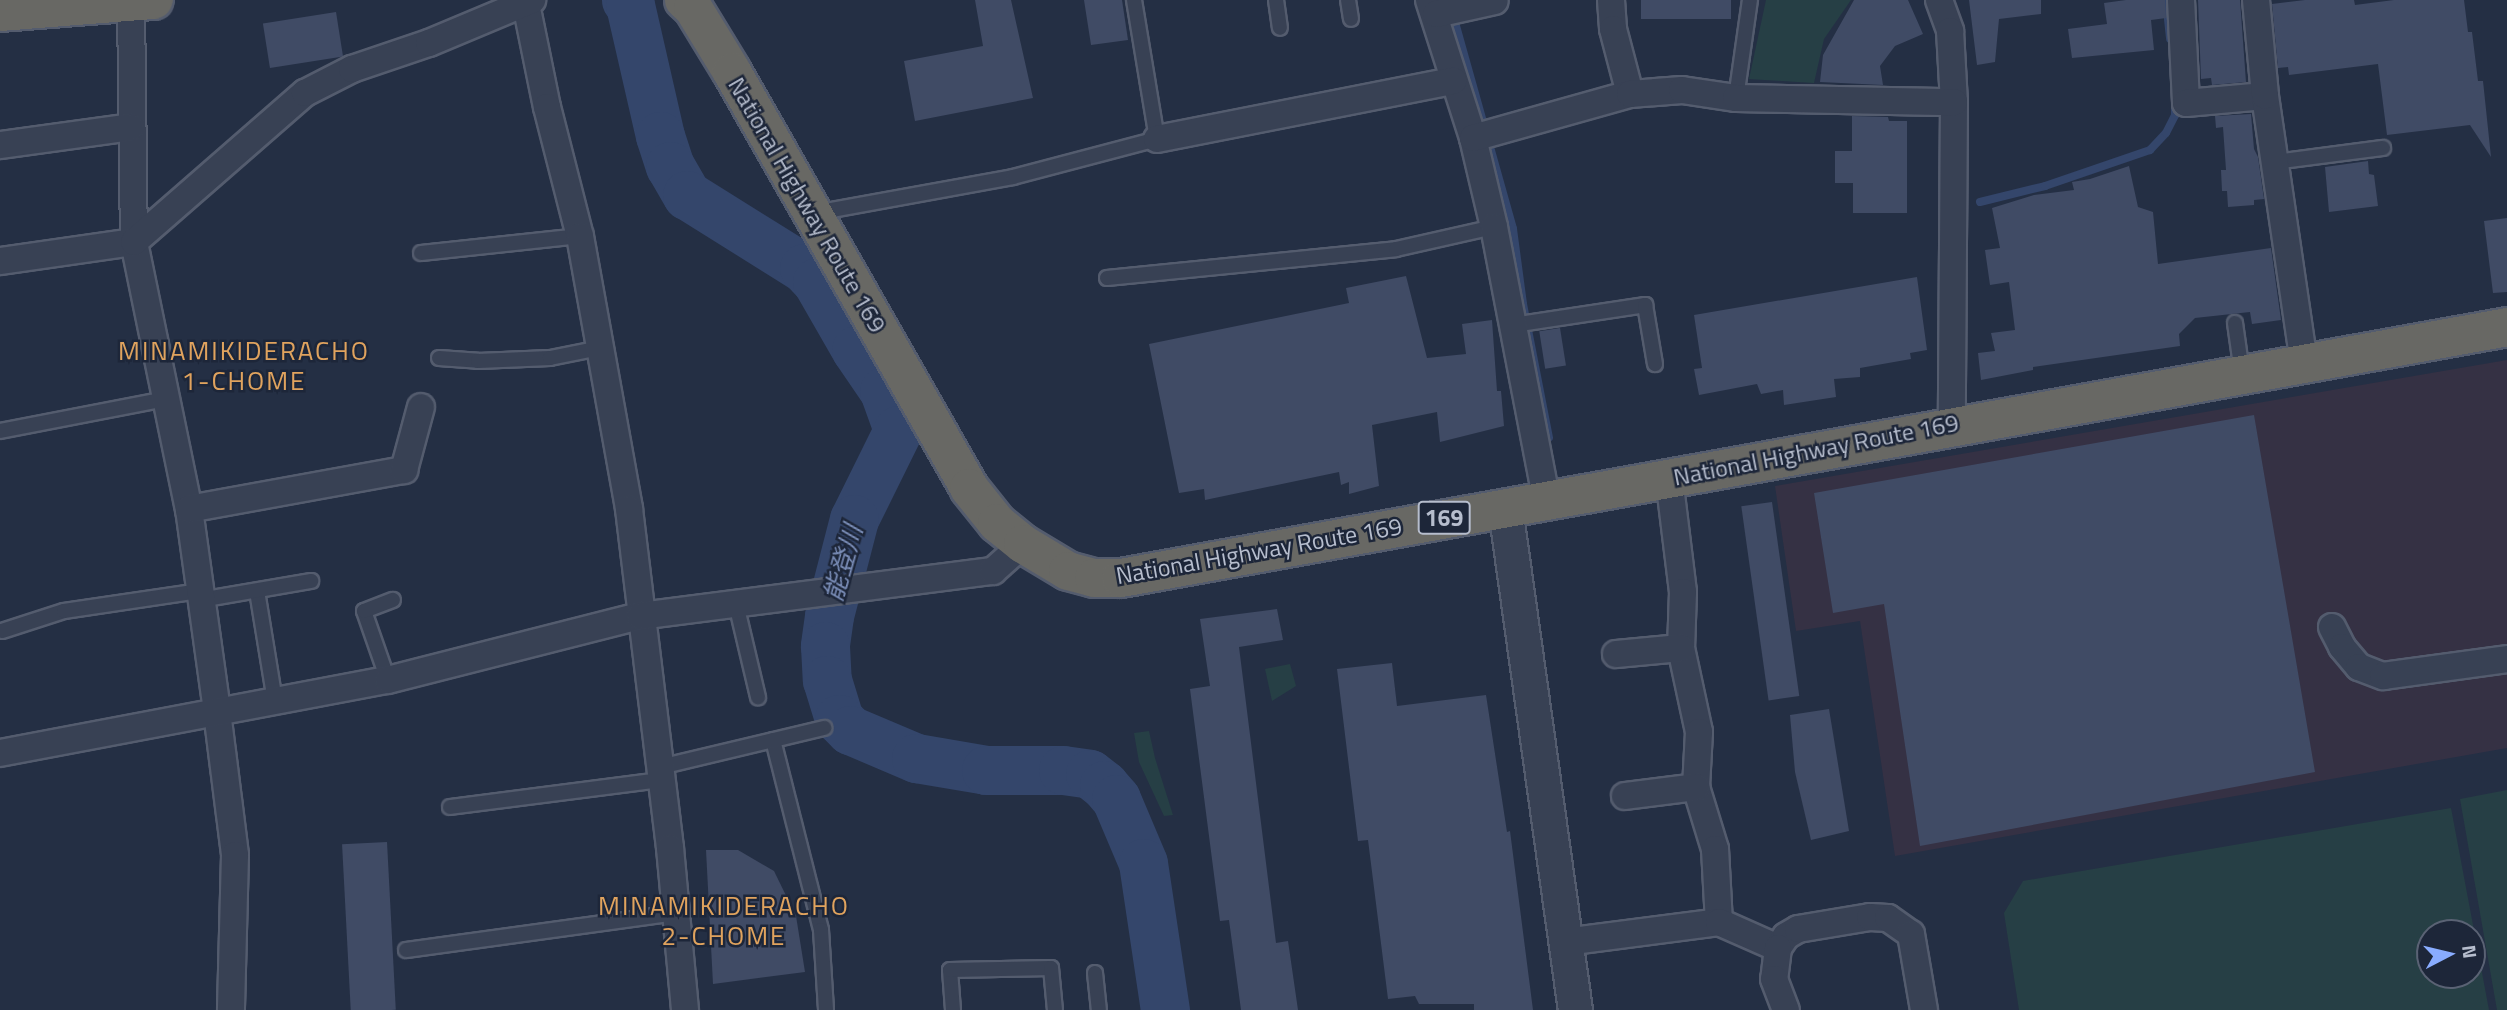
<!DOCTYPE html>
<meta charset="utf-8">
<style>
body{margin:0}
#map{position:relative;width:2507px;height:1010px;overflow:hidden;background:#242f44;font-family:"Titillium Web","Noto Sans JP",sans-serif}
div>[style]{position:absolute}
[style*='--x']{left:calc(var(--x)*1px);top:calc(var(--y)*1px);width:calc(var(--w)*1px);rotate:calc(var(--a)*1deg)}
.medical>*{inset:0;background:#353144}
.green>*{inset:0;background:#263f45}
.stream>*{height:8px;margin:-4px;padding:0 4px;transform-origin:4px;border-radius:4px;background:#34466b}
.river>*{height:49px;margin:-24.5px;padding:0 24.5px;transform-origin:24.5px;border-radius:24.5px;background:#34466b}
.building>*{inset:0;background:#404b65;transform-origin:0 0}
.roads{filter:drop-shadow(2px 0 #545c6e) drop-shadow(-2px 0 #545c6e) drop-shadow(0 2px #545c6e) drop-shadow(0 -2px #545c6e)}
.service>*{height:14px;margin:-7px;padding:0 7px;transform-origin:7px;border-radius:7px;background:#384154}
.minor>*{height:26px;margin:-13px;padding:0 13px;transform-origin:13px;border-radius:13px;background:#384154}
.tertiary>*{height:33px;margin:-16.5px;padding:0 16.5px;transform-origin:16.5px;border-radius:16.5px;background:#384154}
.trunk>*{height:38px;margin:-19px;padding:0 19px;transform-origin:19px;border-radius:19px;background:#686864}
span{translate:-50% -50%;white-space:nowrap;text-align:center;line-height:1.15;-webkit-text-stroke:5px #1d2639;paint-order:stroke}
.shield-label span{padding:2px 5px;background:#1d2639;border:2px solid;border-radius:5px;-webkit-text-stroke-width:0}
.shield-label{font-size:23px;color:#b6bdcd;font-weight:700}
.street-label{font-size:24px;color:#b6bdcd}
.neighbourhood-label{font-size:26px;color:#e0a35e;letter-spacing:2px}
.water-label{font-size:26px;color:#7b8eb8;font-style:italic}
.north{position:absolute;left:2416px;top:919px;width:70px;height:70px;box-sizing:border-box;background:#1d2639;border:2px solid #5a6274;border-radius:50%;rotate:83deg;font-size:19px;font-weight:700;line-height:28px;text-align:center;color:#b6bdcd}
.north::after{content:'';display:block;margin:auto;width:24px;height:32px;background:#89acff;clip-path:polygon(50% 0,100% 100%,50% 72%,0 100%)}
</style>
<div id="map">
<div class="medical">
<div style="clip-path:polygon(2507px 360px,2507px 748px,1895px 856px,1860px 621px,1796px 631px,1775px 486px)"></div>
</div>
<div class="green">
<div style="clip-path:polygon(1766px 0,1851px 0,1824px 39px,1814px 83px,1749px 79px)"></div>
<div style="clip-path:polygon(1290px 664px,1296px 686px,1272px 701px,1265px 669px)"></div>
<div style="clip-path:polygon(1149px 731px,1155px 758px,1173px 815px,1164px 816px,1139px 762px,1134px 733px)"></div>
<div style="clip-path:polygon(2507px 790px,2507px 1010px,2497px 1010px,2460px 799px)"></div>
<div style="clip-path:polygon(evenodd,2451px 808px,2489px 1010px,2019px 1010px,2004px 913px,2023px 881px,2451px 808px,2430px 933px,2472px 933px,2472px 975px,2430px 975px,2430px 933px)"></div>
</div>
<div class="stream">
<div style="--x:2166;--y:0;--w:39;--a:84"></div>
<div style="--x:1453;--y:15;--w:222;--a:74.3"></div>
<div style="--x:1513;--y:229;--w:76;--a:82.4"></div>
<div style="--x:1523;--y:304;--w:136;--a:79"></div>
<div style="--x:1980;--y:202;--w:67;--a:-13.8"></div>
<div style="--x:2045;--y:186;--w:111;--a:-18.9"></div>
<div style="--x:2150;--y:150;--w:23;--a:-47"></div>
<div style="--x:2166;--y:133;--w:20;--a:-63"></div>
<div style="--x:2175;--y:115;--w:14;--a:-90"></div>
</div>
<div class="river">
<div style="--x:626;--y:0;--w:6;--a:51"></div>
<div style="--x:630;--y:5;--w:134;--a:77.1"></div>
<div style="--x:660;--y:136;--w:32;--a:72"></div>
<div style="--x:670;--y:166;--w:34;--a:60"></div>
<div style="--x:687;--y:195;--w:138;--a:32"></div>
<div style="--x:804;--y:268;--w:19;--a:47"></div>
<div style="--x:817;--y:282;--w:78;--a:60.2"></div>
<div style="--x:856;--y:350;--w:50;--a:55.7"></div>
<div style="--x:884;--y:391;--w:41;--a:70.3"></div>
<div style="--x:898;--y:430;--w:99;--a:116.3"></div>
<div style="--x:854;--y:519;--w:100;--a:104.5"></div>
<div style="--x:829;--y:616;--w:30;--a:98"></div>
<div style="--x:825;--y:646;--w:34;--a:87"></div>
<div style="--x:827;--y:680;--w:41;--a:72.9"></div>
<div style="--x:839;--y:719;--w:16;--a:45"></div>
<div style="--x:850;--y:730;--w:72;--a:23"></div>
<div style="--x:916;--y:758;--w:71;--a:9.7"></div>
<div style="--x:986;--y:770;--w:77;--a:0"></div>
<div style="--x:1063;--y:770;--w:27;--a:8"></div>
<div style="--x:1090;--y:774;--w:18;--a:38"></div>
<div style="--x:1104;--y:785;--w:18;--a:49"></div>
<div style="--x:1116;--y:799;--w:69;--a:67.1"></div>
<div style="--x:1143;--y:863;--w:149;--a:81.5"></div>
</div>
<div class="building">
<div style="clip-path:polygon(975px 0,1011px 0,1033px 98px,915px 121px,904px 61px,983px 46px)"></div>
<div style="clip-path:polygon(1084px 0,1122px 0,1128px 40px,1091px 45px)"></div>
<div style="left:1641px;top:0;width:90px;height:19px"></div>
<div style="clip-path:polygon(1854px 0,1908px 0,1923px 34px,1895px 46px,1880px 66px,1883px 85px,1820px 82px,1823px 55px)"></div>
<div style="clip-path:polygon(1969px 0,2041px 0,2041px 14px,1999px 19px,1995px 62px,1977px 65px)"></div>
<div style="clip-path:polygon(2126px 0,2165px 0,2166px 18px,2151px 20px,2154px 50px,2072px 58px,2068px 29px,2107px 24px,2104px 3px)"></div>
<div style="clip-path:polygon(2198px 0,2240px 0,2246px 82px,2212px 85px,2211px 78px,2201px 79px)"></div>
<div style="clip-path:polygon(2305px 0,2354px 0,2355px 5px,2394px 0,2464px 0,2468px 32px,2472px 32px,2478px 81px,2483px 81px,2491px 157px,2470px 125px,2387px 135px,2378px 64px,2289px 75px,2288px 67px,2278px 68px,2272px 4px)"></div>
<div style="left:336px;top:12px;width:45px;height:74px;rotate:81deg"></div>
<div style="clip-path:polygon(2251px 114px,2254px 149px,2258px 157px,2264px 199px,2254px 200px,2254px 205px,2228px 207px,2227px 191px,2222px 191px,2221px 170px,2226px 170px,2223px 127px,2216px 128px,2215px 116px)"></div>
<div style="clip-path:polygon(1852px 116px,1888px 117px,1889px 121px,1907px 121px,1907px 213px,1853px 213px,1853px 183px,1835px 183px,1835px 151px,1852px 151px)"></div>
<div style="clip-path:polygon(2368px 161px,2369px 174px,2374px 175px,2378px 206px,2329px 212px,2325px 167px)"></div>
<div style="clip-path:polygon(2129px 166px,2138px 207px,2153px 212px,2158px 264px,2271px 248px,2281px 320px,2252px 324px,2250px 312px,2195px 318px,2179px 334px,2180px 346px,2033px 367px,2033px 370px,1981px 380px,1978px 353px,1995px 351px,1991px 333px,2015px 330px,2009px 282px,1990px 285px,1985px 250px,2000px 248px,1992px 208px,2034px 195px,2074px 190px,2072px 182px,2090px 179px)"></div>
<div style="clip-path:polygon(2507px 218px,2507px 292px,2493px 293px,2484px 221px)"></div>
<div style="clip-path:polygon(1406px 276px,1427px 358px,1466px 354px,1462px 324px,1492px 320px,1497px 391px,1501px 391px,1504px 426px,1440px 442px,1437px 412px,1372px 425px,1379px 486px,1349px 494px,1349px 482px,1341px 485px,1339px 472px,1205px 500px,1204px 489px,1179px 493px,1149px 344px,1349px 303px,1346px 288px)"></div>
<div style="clip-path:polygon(1917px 277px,1927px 350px,1910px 353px,1911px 359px,1860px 368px,1860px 377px,1834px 379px,1836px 397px,1784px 405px,1783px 390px,1761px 394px,1757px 384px,1699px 395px,1694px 369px,1702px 368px,1694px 315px)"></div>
<div style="left:1560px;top:328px;width:38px;height:21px;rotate:81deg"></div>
<div style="clip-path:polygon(2254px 415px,2315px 772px,1920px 846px,1884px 604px,1833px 613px,1814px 493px)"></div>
<div style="left:1772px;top:502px;width:196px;height:31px;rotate:82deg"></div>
<div style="clip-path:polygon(1277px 609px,1283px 640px,1239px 647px,1276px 943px,1288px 941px,1298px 1010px,1241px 1010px,1229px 920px,1220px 921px,1190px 689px,1210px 686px,1200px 619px)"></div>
<div style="clip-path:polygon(1392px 663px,1397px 706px,1486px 695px,1507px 832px,1510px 831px,1533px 1010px,1474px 1010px,1474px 1004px,1419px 1004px,1415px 996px,1388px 999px,1368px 840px,1358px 841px,1337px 669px)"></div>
<div style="clip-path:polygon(1829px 709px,1849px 831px,1811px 840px,1795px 772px,1790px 715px)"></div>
<div style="left:387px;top:842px;width:168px;height:45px;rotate:87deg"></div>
<div style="clip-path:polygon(706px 850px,738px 850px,774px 871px,796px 916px,805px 972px,713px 984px)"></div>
</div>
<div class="roads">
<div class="service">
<div style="--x:1276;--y:0;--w:28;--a:82"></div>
<div style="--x:1348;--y:0;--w:19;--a:81"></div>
<div style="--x:1736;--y:98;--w:99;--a:-81.9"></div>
<div style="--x:2275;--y:162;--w:109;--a:-7.4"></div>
<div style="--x:815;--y:213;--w:201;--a:-10.3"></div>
<div style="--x:1013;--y:177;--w:149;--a:-14.8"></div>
<div style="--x:1157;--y:139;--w:141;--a:-99.4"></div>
<div style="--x:421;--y:253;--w:160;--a:-6.1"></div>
<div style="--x:1107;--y:278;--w:290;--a:-5.7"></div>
<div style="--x:1396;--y:249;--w:100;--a:-12.7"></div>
<div style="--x:2235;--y:323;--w:50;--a:82"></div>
<div style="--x:1513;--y:325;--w:134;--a:-8.6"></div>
<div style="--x:1645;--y:305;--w:60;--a:80.4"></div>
<div style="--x:439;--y:358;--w:39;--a:4"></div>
<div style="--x:478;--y:361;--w:72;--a:-2.4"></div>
<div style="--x:550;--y:358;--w:51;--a:-11.3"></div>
<div style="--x:0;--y:431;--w:169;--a:-10.9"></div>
<div style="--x:257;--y:591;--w:111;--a:80.7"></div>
<div style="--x:200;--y:600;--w:113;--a:-9.7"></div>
<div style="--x:736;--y:604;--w:96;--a:76.7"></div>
<div style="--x:2;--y:631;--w:65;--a:-17.9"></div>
<div style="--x:64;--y:611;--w:136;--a:-8.4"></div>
<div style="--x:388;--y:680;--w:73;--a:-109.2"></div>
<div style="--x:364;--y:611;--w:31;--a:-21"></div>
<div style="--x:773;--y:740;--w:196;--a:75.8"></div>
<div style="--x:821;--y:930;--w:80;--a:86.4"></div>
<div style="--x:660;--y:767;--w:169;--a:-13.4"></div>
<div style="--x:450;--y:807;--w:213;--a:-7.3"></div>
<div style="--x:406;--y:950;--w:273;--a:-7.8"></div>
<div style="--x:1095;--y:973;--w:37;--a:84"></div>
<div style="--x:953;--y:1010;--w:40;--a:-94.3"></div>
<div style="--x:950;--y:970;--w:101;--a:-1.1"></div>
<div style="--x:1051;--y:968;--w:42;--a:84.6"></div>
</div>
<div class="minor">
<div style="--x:1429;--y:0;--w:145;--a:72.3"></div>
<div style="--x:1473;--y:138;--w:91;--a:76.7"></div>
<div style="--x:1494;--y:227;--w:279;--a:79.1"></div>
<div style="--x:1611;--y:0;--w:29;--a:86"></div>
<div style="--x:1613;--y:29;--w:67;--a:75.3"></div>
<div style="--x:1939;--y:0;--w:33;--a:70"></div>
<div style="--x:1950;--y:31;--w:71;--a:86.8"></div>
<div style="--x:1954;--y:102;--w:323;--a:90.4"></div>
<div style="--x:2181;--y:0;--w:103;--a:87.2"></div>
<div style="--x:2186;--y:103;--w:79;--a:-5.1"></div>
<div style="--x:2265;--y:96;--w:269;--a:81.7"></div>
<div style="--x:2256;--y:0;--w:96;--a:84.6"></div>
<div style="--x:131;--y:3;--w:239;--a:89.3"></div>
<div style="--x:134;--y:242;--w:273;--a:78.4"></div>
<div style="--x:189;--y:509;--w:205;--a:82.1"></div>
<div style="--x:217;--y:712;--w:144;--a:82.8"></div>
<div style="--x:235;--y:855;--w:155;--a:91.5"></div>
<div style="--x:526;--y:4;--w:105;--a:78.5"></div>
<div style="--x:547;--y:107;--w:133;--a:75.7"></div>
<div style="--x:580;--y:236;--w:277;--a:79.8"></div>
<div style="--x:629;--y:509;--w:341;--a:83.1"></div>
<div style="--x:670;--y:848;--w:163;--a:84.7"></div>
<div style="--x:1436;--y:14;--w:60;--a:-12.4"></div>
<div style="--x:1473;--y:138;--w:163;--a:-15.7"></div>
<div style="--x:1630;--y:94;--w:52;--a:-4.4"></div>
<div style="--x:1682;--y:90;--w:55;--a:8.4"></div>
<div style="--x:1736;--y:98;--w:218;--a:1.1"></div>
<div style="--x:1157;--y:139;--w:302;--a:-11.1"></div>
<div style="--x:0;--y:145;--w:132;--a:-7.8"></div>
<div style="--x:0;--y:261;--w:135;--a:-8.1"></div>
<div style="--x:134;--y:242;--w:227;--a:-41.1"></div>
<div style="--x:305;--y:93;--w:53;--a:-27.1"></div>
<div style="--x:352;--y:69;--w:81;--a:-18.7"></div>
<div style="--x:429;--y:43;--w:112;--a:-22.7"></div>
<div style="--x:1669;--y:478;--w:115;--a:83"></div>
<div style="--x:1683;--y:592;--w:56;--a:92"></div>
<div style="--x:1681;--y:648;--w:86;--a:77.9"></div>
<div style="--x:1699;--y:732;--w:55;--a:93.1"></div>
<div style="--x:1696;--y:787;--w:65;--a:73"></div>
<div style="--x:1715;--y:849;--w:73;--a:86.9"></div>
<div style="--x:189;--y:509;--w:219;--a:-10.3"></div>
<div style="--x:404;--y:470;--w:65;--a:-74.9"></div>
<div style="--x:2332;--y:627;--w:22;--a:63"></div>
<div style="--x:2342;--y:647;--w:26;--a:50"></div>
<div style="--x:2359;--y:667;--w:26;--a:21"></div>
<div style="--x:2383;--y:676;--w:125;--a:-7.8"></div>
<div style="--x:1616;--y:654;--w:65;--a:-5.3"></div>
<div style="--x:0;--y:753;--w:395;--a:-10.7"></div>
<div style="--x:388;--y:680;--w:260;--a:-14.3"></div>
<div style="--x:640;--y:616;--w:356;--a:-7.3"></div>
<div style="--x:993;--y:571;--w:40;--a:-42"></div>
<div style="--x:1625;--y:796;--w:72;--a:-7.2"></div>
<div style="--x:1565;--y:942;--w:155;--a:-7.4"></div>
<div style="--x:1719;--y:922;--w:64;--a:23.8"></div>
<div style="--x:1778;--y:948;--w:14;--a:-56"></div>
<div style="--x:1786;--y:936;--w:14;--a:-30"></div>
<div style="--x:1798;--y:929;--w:73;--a:-9.5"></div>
<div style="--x:1870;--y:917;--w:18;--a:3"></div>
<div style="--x:1888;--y:918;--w:28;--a:35"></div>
<div style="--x:1911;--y:934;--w:77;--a:80.3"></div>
<div style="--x:1778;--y:948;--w:31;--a:97"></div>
<div style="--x:1774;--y:979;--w:33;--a:69"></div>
</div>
<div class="tertiary">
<div style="--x:1505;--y:508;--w:507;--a:82.06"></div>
</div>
<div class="trunk">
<div style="--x:684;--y:0;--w:12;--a:42"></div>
<div style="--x:693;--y:8;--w:75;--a:58.6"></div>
<div style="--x:732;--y:72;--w:479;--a:60.3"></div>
<div style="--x:969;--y:488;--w:45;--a:51.3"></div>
<div style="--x:997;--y:523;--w:33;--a:39"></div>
<div style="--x:1023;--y:544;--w:52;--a:31"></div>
<div style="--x:1068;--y:571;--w:27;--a:15"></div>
<div style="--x:1094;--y:578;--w:27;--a:0"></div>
<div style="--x:1121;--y:578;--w:1409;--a:-10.26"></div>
<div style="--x:0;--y:12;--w:154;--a:-4.5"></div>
</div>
</div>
<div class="shield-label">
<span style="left:1444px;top:518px">169</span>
</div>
<div class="street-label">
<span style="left:807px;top:205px;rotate:60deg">National Highway Route 169</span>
<span style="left:1816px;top:450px;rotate:-11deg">National Highway Route 169</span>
<span style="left:1259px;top:551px;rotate:-10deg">National Highway Route 169</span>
</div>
<div class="neighbourhood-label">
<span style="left:244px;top:366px">MINAMIKIDERACHO<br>1-CHOME</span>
<span style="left:724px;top:921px">MINAMIKIDERACHO<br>2-CHOME</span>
</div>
<div class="water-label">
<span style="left:843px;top:563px;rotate:-74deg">能登川</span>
</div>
<div class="north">N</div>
</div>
